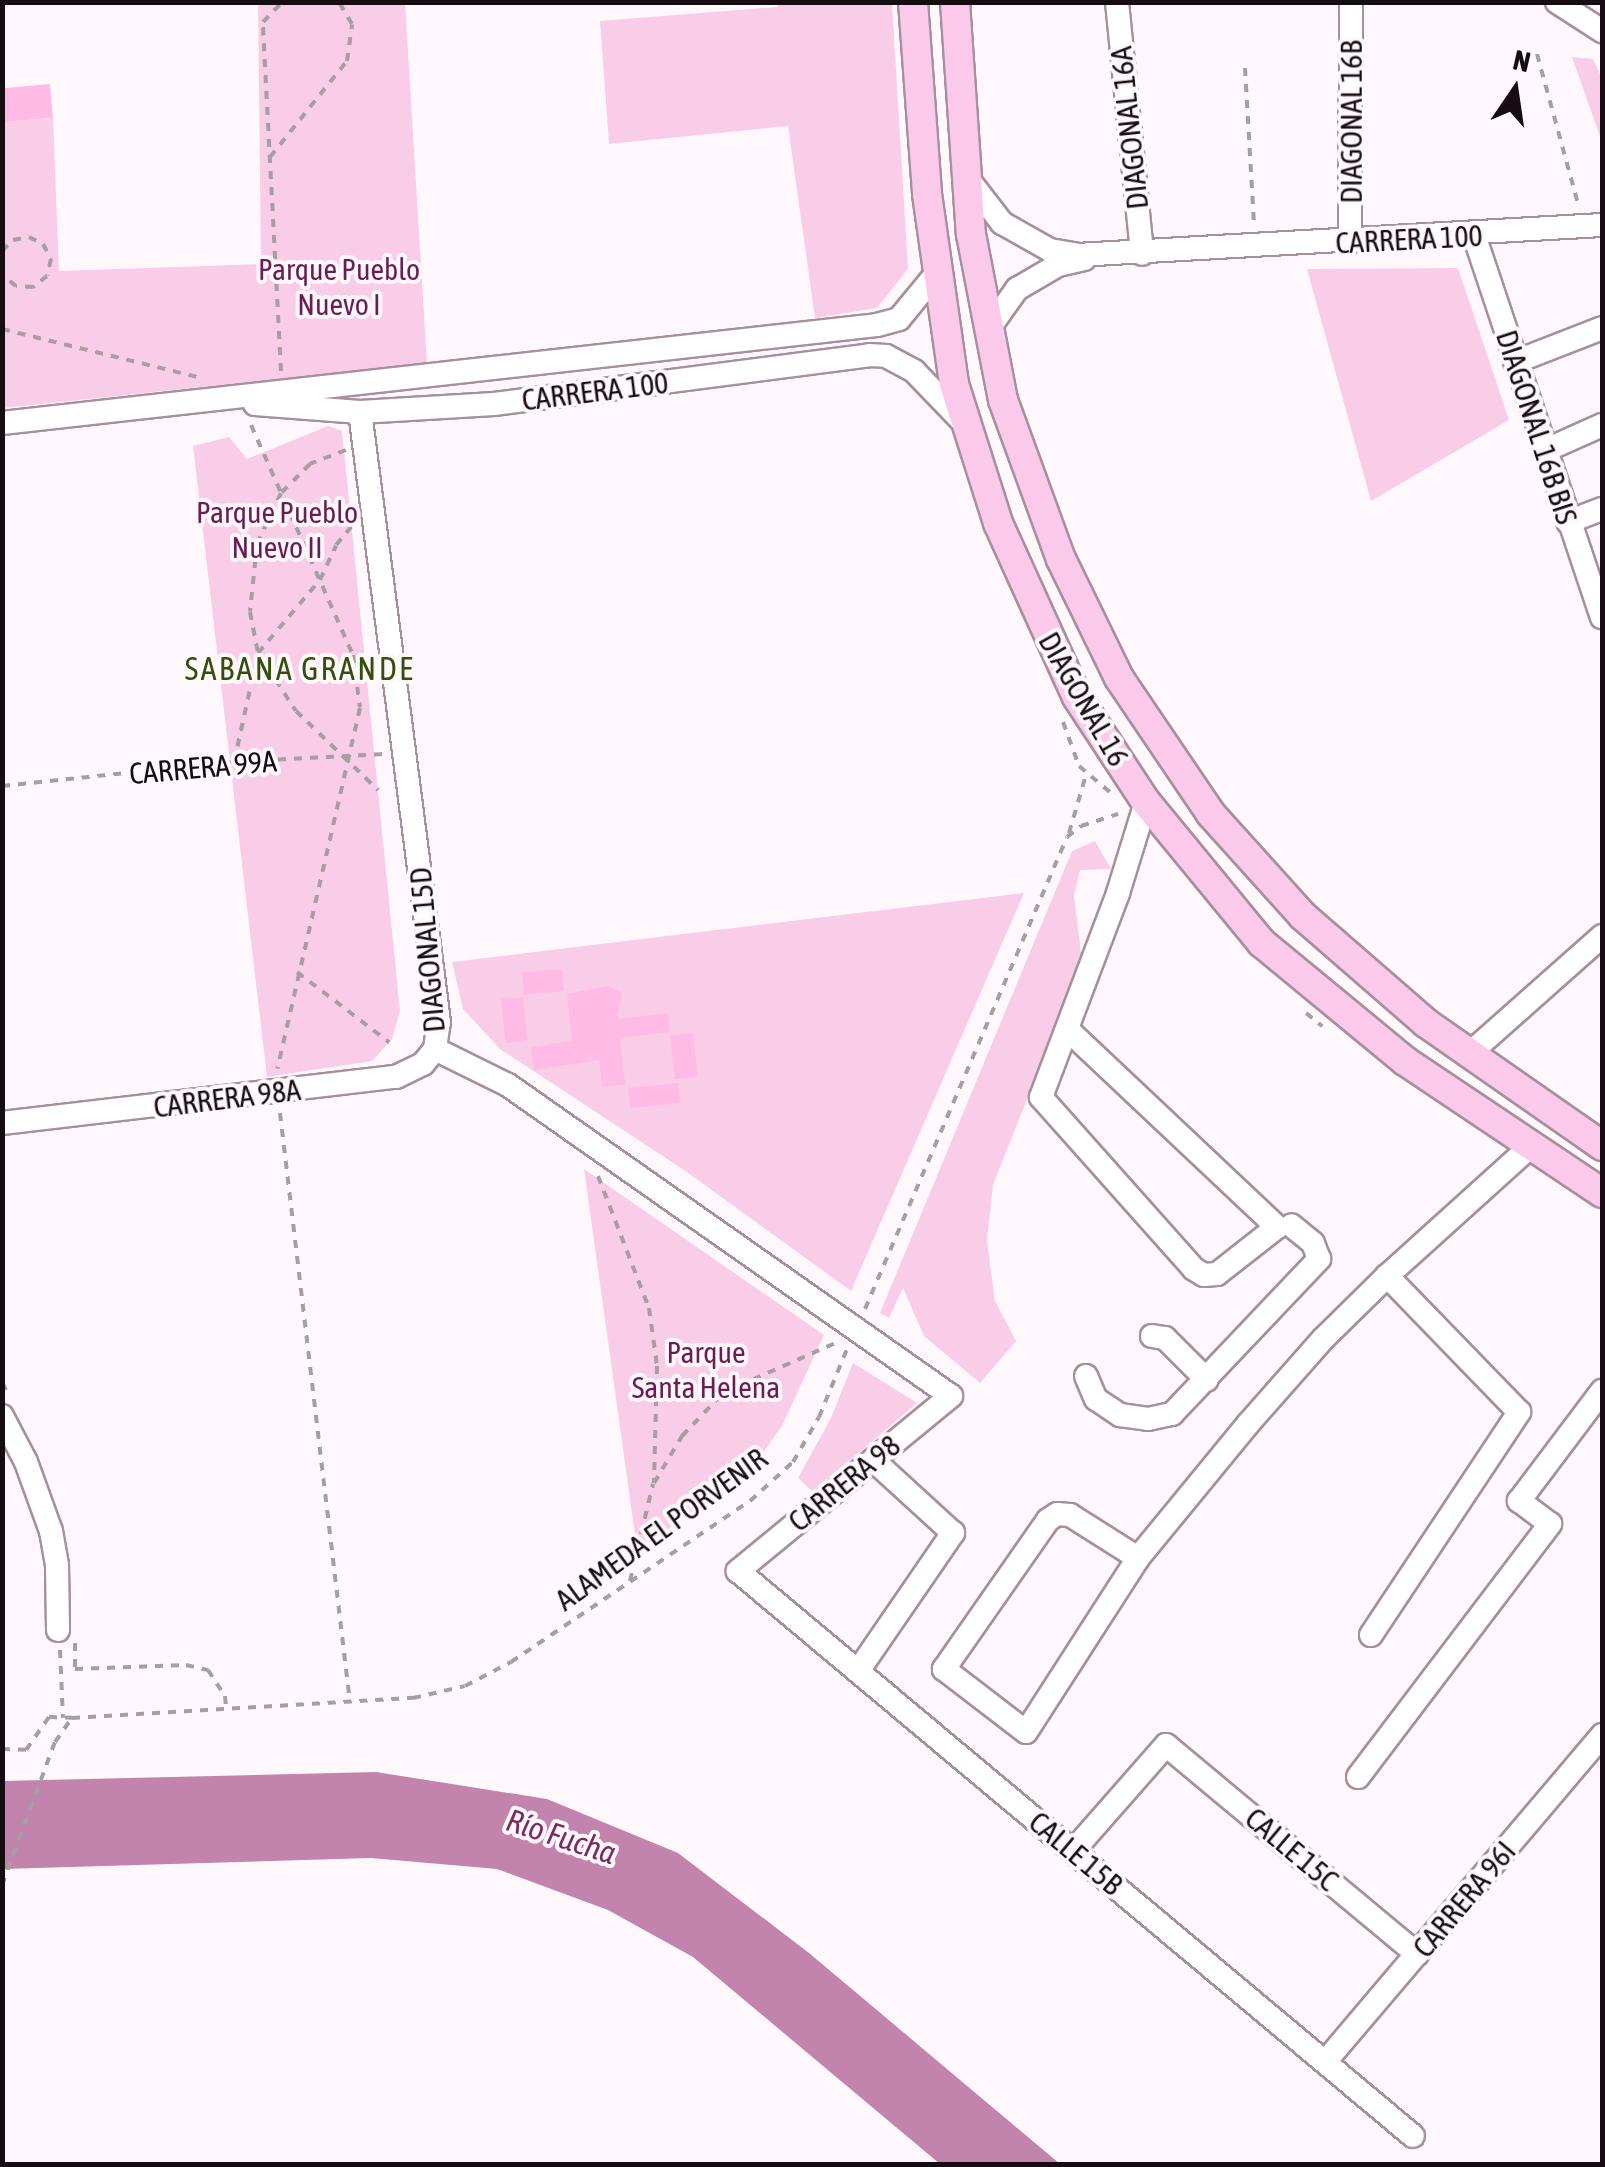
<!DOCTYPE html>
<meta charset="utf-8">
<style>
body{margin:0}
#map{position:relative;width:1605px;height:2167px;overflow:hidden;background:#fef8fc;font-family:"Asap Condensed",sans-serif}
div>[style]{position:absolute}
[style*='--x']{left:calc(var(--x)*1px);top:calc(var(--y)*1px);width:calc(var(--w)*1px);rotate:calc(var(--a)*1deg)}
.green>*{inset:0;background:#f9cce8}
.water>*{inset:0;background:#c283ac}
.building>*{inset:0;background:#ffbbe6;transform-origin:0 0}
.path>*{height:4px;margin-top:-2px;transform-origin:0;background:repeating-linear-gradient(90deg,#a59ea2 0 8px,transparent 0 16px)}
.roads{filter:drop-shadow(2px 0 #a78f9e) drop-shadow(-2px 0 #a78f9e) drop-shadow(0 2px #a78f9e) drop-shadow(0 -2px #a78f9e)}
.minor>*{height:22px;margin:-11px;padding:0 11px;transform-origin:11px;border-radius:11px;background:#fff}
.major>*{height:28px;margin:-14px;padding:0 14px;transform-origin:14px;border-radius:14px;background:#fbcaea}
span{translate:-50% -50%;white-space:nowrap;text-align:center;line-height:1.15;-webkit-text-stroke:8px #fef8fc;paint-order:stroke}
.street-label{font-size:30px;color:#150d12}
.park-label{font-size:30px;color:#691d54}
.neighbourhood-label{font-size:32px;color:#32500a;letter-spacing:2.5px}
.water-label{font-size:32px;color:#782c62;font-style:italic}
.frame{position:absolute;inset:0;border:5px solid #150d12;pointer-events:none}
.north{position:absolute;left:1465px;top:40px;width:100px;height:100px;-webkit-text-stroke:8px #fef8fc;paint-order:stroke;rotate:13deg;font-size:28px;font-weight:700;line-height:40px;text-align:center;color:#150d12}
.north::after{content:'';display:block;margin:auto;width:35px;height:45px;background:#150d12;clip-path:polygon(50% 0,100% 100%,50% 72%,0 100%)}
</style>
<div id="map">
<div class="green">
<div style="clip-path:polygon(258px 3px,405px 3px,427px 363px,3px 408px,2px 122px,53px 118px,59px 271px,261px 264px)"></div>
<div style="clip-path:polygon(778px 3px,892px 3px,908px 269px,877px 308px,815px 318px,788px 126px,609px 144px,600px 21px,778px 7px)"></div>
<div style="clip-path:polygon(1572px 57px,1593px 59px,1602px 78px,1602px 142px)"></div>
<div style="clip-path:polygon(1458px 268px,1509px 420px,1371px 501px,1307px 269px)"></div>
<div style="clip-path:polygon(328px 426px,342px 431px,400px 1011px,392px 1039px,372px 1061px,267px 1077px,193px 446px,229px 437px,247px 459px)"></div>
<div style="clip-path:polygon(1095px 841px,1111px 869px,1080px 870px,1074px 896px,1082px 961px,993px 1185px,987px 1241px,995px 1301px,1016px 1341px,980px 1383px,924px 1336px,903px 1288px,889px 1318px,880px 1313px,1072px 851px)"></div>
<div style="clip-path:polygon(1024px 893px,851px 1291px,684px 1170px,500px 1049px,463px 1009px,452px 962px)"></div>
<div style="clip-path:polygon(584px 1169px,824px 1335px,782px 1426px,760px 1457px,714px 1499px,637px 1549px)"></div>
<div style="clip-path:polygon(853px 1363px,917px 1403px,813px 1492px,798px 1478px,831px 1418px)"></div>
</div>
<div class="water">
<div style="clip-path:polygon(376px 1772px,547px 1799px,678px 1853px,809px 1953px,1060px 2164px,940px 2164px,693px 1957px,608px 1910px,497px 1869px,371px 1858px,3px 1869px,3px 1781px)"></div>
</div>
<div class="building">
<div style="left:50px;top:84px;width:34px;height:48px;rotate:85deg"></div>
<div style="left:562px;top:969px;width:22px;height:40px;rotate:85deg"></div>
<div style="clip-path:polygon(608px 986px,622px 993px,617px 1019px,668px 1013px,670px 1032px,620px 1038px,625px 1084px,602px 1087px,599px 1060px,534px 1070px,531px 1047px,572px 1041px,567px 994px)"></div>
<div style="left:523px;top:997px;width:44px;height:22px;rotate:84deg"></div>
<div style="left:693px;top:1033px;width:44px;height:23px;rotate:84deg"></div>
<div style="left:678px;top:1083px;width:20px;height:50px;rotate:84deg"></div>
</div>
<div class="path">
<div style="--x:1537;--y:54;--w:160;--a:74.7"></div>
<div style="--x:1245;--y:68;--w:155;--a:86.7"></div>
<div style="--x:270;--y:157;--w:123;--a:-51.3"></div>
<div style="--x:347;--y:61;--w:37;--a:-82"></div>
<div style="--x:352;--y:24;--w:26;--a:-121"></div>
<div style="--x:2;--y:251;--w:16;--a:-45"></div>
<div style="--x:13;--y:240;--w:16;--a:-11"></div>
<div style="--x:29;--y:237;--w:16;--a:27"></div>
<div style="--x:43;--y:244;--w:17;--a:62"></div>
<div style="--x:51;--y:259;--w:17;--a:103"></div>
<div style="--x:47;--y:276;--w:18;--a:142"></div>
<div style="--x:33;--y:287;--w:17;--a:-177"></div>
<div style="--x:16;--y:286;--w:18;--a:-142"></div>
<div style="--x:2;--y:329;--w:206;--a:13.8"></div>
<div style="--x:281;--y:371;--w:349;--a:-93"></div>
<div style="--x:263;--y:22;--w:28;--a:-46"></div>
<div style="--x:251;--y:425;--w:252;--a:66.1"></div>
<div style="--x:353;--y:655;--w:53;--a:82.5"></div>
<div style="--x:360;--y:708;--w:370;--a:102.9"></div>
<div style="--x:346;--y:450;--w:39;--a:159"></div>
<div style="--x:310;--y:464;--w:41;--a:135"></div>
<div style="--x:281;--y:493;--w:56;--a:115.2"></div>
<div style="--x:257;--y:544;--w:68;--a:95.9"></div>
<div style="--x:250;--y:612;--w:42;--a:79"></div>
<div style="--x:258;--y:653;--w:69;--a:56.8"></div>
<div style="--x:296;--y:711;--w:114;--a:43.9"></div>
<div style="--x:1063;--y:722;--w:47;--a:70"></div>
<div style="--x:1079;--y:766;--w:42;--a:40.2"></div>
<div style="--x:234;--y:762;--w:112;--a:-77.6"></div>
<div style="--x:258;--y:653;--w:96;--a:-49.7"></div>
<div style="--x:320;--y:580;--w:38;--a:-65"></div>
<div style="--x:336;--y:545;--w:26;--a:-50"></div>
<div style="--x:2;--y:786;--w:229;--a:-6"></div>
<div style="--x:230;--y:762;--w:155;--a:-3"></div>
<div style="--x:1069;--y:833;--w:60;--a:-73.7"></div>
<div style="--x:297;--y:972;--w:116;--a:37.3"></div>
<div style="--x:1306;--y:1013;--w:21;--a:39"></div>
<div style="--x:280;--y:1113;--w:594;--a:83.23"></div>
<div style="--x:598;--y:1176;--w:142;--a:68.9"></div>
<div style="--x:649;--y:1308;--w:59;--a:82.1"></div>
<div style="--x:657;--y:1366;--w:117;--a:91.5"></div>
<div style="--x:654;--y:1483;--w:55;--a:-59.2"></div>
<div style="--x:682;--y:1436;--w:61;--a:-46.3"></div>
<div style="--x:724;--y:1392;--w:127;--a:-23.7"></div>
<div style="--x:865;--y:1309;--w:513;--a:-66.83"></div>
<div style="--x:1067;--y:837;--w:18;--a:-38"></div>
<div style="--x:1081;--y:826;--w:39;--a:-18"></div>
<div style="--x:2;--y:1383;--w:16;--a:60"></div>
<div style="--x:630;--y:1581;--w:100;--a:-76.7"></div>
<div style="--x:75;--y:1643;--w:26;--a:90"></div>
<div style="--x:75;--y:1669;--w:111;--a:-2.1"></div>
<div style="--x:186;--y:1665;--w:23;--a:13"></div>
<div style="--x:208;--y:1670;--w:31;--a:57"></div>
<div style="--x:225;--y:1696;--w:12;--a:85"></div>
<div style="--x:60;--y:1650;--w:68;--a:87.5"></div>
<div style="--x:2;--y:1749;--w:24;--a:2"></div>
<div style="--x:26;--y:1750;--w:40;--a:-55.1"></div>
<div style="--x:49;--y:1717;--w:23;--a:2"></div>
<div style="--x:2;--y:1885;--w:153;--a:-69.7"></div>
<div style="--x:55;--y:1742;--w:29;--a:-55"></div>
<div style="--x:72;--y:1718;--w:342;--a:-3.4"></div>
<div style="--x:413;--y:1698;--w:53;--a:-13"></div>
<div style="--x:465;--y:1686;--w:52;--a:-27.6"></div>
<div style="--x:511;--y:1662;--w:288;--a:-34"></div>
<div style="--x:750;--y:1501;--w:58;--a:-42.2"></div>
<div style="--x:793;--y:1462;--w:52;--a:-60"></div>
<div style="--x:819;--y:1417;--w:74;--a:-67.6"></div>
</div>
<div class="roads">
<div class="minor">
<div style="--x:1117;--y:2;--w:253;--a:84.3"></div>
<div style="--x:1557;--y:2;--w:54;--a:32.8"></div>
<div style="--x:968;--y:179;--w:56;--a:52.3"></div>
<div style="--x:1002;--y:223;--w:55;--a:29.4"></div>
<div style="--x:1050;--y:250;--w:27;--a:10"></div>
<div style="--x:1077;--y:255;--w:526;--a:-3.27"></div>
<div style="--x:1474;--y:235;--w:403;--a:71.5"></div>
<div style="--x:1350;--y:242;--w:240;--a:-89.8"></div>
<div style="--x:987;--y:331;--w:52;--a:-54.5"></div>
<div style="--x:1017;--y:289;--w:48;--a:-30.3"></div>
<div style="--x:1058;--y:265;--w:27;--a:-13"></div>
<div style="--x:1515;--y:362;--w:93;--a:-21.3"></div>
<div style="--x:255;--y:404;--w:105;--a:4.4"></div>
<div style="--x:360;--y:412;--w:134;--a:-3.4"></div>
<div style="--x:494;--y:404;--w:378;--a:-7.4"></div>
<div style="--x:869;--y:355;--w:17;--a:3"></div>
<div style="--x:886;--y:356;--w:32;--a:28"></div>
<div style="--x:914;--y:371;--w:74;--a:46.1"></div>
<div style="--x:2;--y:423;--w:880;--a:-6.39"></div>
<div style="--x:877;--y:325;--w:23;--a:-15"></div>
<div style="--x:899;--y:319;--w:58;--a:-50.6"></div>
<div style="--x:1544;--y:451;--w:64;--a:-24.1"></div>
<div style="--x:1568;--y:522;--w:36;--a:-21"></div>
<div style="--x:1067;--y:1029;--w:289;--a:43.3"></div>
<div style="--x:1277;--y:1227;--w:76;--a:141.9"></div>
<div style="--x:1217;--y:1274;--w:13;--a:176"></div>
<div style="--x:1204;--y:1275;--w:12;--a:-149"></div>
<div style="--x:1194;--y:1269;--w:230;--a:-131.7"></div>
<div style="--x:1041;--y:1097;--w:218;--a:-69.3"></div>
<div style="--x:1118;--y:893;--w:95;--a:-72.9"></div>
<div style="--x:435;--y:1049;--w:81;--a:26.3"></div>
<div style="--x:508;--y:1085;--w:541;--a:35.07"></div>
<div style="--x:951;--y:1396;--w:276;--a:140.6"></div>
<div style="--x:738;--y:1571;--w:880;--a:39.93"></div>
<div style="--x:1468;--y:1055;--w:179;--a:-41.6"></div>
<div style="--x:2;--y:1123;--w:397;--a:-6.7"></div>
<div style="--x:396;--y:1077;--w:30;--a:-26"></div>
<div style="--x:423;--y:1064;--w:19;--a:-51"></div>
<div style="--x:435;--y:1049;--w:27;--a:-82"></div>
<div style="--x:439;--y:1022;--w:615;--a:-97.38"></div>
<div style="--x:1152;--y:1336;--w:13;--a:9"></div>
<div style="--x:1165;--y:1338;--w:59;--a:45"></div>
<div style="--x:1086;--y:1376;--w:25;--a:67"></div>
<div style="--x:1096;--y:1399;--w:29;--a:34"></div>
<div style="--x:1120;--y:1415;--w:28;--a:8"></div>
<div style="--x:1148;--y:1419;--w:25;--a:-12"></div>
<div style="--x:1172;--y:1414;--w:214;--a:-46.5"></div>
<div style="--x:1319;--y:1259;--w:17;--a:-111"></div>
<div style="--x:1313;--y:1243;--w:28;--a:-141"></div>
<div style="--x:2;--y:1416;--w:52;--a:62.4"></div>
<div style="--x:26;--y:1462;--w:73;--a:70.1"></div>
<div style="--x:51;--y:1531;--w:35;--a:80"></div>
<div style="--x:57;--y:1565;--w:65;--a:89.1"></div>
<div style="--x:1138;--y:1558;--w:80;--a:-147.7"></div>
<div style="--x:1070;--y:1515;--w:13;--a:-176"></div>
<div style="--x:1057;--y:1514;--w:11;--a:146"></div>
<div style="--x:1048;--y:1520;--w:182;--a:124.9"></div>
<div style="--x:944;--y:1669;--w:103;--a:37.5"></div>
<div style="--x:1026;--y:1732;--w:207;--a:-57.2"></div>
<div style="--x:1138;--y:1558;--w:173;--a:-50.6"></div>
<div style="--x:1248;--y:1424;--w:113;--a:-48.6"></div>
<div style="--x:1323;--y:1339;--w:90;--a:-44.5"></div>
<div style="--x:1387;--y:1276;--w:194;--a:-42.1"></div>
<div style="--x:1371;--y:1635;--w:268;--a:-56.4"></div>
<div style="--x:1519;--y:1412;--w:190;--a:-134.1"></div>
<div style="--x:858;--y:1671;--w:168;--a:-55.5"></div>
<div style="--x:953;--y:1533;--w:108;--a:-137.6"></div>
<div style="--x:1358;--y:1777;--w:318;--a:-52.8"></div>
<div style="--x:1550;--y:1524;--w:39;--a:-143"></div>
<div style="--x:1519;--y:1501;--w:138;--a:-53"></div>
<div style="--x:1073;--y:1851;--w:141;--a:-48.7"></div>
<div style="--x:1166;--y:1745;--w:327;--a:39.8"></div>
<div style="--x:1325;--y:2062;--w:429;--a:-49.7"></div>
</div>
<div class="major">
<div style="--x:913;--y:2;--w:193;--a:85.8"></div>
<div style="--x:927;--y:194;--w:192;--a:81.9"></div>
<div style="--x:954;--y:384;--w:146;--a:72.4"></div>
<div style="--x:998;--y:523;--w:191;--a:65.6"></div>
<div style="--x:1077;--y:697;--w:126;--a:56.7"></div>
<div style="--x:1146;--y:802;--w:183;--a:50.6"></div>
<div style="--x:1262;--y:943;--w:185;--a:39.5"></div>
<div style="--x:1405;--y:1061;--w:237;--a:33.8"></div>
<div style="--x:955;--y:2;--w:233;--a:86.1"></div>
<div style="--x:971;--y:234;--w:169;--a:79.1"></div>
<div style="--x:1003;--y:400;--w:169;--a:70"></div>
<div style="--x:1061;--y:559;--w:132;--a:64"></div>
<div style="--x:1119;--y:678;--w:164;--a:55.9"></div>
<div style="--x:1211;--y:814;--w:137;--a:48"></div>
<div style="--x:1303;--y:916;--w:163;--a:41"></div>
<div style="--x:1426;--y:1023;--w:215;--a:34.9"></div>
</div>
</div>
<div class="street-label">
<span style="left:1351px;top:122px;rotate:-90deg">DIAGONAL 16B</span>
<span style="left:1129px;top:128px;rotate:-96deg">DIAGONAL 16A</span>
<span style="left:1409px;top:239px;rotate:-3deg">CARRERA 100</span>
<span style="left:595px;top:391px;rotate:-7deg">CARRERA 100</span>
<span style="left:1537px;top:427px;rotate:72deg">DIAGONAL 16B BIS</span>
<span style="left:1084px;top:699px;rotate:60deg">DIAGONAL 16</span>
<span style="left:203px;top:767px;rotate:-5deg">CARRERA 99A</span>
<span style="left:427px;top:950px;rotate:-95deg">DIAGONAL 15D</span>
<span style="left:227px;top:1098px;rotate:-7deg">CARRERA 98A</span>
<span style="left:844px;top:1483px;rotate:-39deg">CARRERA 98</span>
<span style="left:661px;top:1529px;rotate:-36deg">ALAMEDA EL PORVENIR</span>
<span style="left:1292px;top:1849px;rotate:40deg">CALLE 15C</span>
<span style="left:1076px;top:1853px;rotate:40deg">CALLE 15B</span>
<span style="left:1464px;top:1899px;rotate:-50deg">CARRERA 96I</span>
</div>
<div class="park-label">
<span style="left:339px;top:286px">Parque Pueblo<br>Nuevo I</span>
<span style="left:277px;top:529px">Parque Pueblo<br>Nuevo II</span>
<span style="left:706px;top:1369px">Parque<br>Santa Helena</span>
</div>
<div class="neighbourhood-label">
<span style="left:300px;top:669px">SABANA GRANDE</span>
</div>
<div class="water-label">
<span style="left:561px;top:1837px;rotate:18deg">Río Fucha</span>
</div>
<div class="frame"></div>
<div class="north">N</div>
</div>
